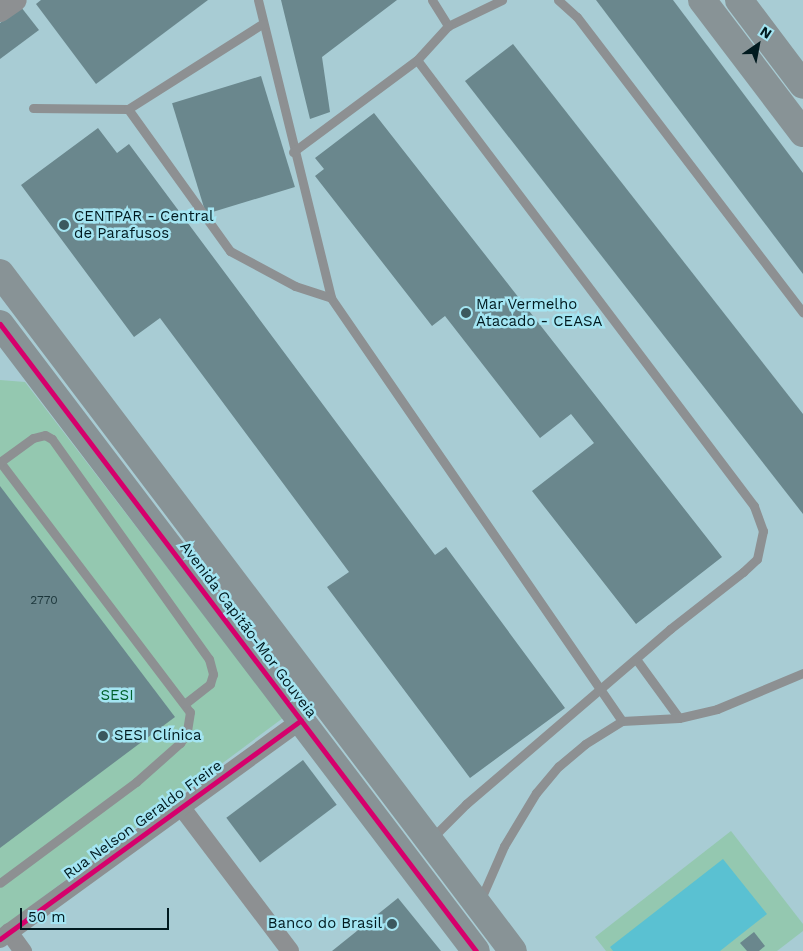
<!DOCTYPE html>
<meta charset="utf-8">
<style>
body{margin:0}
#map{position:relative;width:803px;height:951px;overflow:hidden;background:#a8ccd4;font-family:"Work Sans",sans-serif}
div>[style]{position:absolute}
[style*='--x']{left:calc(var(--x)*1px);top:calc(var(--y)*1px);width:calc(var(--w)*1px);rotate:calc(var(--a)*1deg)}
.green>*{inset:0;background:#94c8b0}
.water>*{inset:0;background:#5ac1d2}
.building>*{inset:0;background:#6a878d;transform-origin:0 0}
.service>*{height:9px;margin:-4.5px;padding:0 4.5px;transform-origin:4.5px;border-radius:4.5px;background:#8d9092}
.minor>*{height:18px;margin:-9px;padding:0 9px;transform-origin:9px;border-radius:9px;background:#8d9092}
.tertiary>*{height:21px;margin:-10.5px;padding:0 10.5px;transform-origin:10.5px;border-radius:10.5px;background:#8d9092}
.primary>*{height:28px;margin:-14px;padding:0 14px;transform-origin:14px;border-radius:14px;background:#889396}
.cycleway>*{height:5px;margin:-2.5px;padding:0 2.5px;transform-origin:2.5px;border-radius:2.5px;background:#d6006c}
.dots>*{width:14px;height:14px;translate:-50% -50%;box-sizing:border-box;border:2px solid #a4e5f2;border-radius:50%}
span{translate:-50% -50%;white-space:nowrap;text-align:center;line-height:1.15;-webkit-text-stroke:5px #a4e5f2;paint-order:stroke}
.number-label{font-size:12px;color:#1b353a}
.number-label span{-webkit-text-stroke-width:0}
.poi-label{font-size:15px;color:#011a1f}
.left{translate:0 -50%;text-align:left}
.right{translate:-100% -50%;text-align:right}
.street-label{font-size:15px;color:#011a1f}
.park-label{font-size:15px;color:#00612c}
.north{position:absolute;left:733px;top:20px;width:50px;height:50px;-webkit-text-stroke:4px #a4e5f2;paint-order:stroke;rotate:33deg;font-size:14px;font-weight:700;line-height:20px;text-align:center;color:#011a1f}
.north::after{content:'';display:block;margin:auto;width:18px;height:22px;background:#011a1f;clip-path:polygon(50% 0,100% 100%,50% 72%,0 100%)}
.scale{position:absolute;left:20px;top:908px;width:149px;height:22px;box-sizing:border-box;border:2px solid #011a1f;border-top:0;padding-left:6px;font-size:15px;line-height:18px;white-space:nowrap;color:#011a1f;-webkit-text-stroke:4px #a4e5f2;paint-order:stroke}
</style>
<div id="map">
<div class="green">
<div style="clip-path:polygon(0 380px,25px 382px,283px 718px,0 929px)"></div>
<div style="clip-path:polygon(731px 831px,803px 924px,803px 931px,777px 951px,606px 951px,595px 937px)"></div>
</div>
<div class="water">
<div style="clip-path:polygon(723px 859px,767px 914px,720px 951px,613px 951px,610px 947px)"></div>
</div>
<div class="building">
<div style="clip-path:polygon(41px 0,208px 0,96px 84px,36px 4px)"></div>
<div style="clip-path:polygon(281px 0,397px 0,322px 57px,330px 112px,310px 119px)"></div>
<div style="clip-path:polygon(596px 0,673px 0,803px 173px,803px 274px)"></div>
<div style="clip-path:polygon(21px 7px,39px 30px,0 59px,0 23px)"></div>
<div style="clip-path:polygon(513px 44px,803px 414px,803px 514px,465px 81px)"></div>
<div style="left:261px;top:76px;width:116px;height:93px;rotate:73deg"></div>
<div style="clip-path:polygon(374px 113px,722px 557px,636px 624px,532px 491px,594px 443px,571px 414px,540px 438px,445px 316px,432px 326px,315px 176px,324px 169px,315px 158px)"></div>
<div style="clip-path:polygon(98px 128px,117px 153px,129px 144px,435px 555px,446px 547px,565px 708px,470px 778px,327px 587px,349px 572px,160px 318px,134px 337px,21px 185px)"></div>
<div style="clip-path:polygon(0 486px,175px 717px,0 848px)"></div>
<div style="left:303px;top:760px;width:56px;height:96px;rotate:53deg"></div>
<div style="clip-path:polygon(398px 898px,441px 951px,332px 951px)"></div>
<div style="clip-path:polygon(754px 932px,765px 946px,759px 951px,747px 951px,740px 943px)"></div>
</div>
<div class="service">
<div style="--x:258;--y:0;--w:307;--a:76.2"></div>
<div style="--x:331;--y:298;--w:513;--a:55.47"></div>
<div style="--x:432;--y:0;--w:31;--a:58"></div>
<div style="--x:448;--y:26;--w:60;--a:-25.7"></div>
<div style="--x:558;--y:0;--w:25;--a:42"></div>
<div style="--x:577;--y:17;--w:372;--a:52.6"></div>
<div style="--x:33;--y:108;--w:95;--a:0.6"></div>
<div style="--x:128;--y:109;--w:175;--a:54.3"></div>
<div style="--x:230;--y:251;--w:74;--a:28.3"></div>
<div style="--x:295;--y:286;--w:38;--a:18"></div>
<div style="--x:128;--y:109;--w:159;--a:-32.4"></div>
<div style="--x:293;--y:152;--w:154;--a:-36.6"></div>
<div style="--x:0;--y:462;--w:314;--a:52.8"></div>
<div style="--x:190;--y:712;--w:20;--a:99"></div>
<div style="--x:187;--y:732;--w:13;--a:122"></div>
<div style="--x:180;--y:743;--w:59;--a:138.4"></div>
<div style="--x:136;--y:782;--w:169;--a:143.4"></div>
<div style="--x:0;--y:462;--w:41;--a:-36"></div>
<div style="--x:33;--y:438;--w:12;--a:-14"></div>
<div style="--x:45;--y:435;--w:8;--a:30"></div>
<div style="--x:52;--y:439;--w:270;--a:54.5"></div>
<div style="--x:209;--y:659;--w:16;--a:75"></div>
<div style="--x:213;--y:674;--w:10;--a:107"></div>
<div style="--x:210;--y:684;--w:31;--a:142"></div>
<div style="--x:636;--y:659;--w:73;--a:53.9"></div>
<div style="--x:432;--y:838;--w:48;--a:-45"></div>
<div style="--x:466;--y:804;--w:269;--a:-40.6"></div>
<div style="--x:670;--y:629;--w:93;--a:-38"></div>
<div style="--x:743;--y:572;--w:19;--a:-43"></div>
<div style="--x:757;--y:559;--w:29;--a:-78"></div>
<div style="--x:763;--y:531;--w:27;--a:-110"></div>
<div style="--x:754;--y:506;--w:559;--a:-127.07"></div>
<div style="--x:417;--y:60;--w:46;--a:-47.6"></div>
<div style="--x:480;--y:901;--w:60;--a:-66.4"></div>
<div style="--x:504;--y:846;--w:62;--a:-58.9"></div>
<div style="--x:536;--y:793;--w:35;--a:-50"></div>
<div style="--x:559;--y:766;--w:34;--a:-40"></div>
<div style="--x:585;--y:744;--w:44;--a:-31.9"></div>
<div style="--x:622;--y:721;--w:57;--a:-3"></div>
<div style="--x:679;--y:718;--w:39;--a:-13"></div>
<div style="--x:717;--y:709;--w:93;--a:-22.7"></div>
</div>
<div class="minor">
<div style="--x:182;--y:808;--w:179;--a:52.9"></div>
<div style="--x:9;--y:932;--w:24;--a:54"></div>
<div style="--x:0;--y:939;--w:372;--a:-36"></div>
</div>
<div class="tertiary">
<div style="--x:0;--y:11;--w:19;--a:-35"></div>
</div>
<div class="primary">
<div style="--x:702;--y:0;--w:167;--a:52.8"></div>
<div style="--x:739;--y:0;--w:106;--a:53"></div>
<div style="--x:0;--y:273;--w:850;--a:52.89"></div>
<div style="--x:0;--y:324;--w:787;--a:52.8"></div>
</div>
<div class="cycleway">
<div style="--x:0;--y:324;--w:787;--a:52.8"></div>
<div style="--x:0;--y:939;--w:372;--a:-36"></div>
</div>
<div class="dots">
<div style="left:64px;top:225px;background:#3b585e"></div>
<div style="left:466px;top:313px;background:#3b585e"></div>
<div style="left:103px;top:736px;background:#3b585e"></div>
<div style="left:392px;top:924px;background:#3b585e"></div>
</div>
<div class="number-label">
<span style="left:44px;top:601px">2770</span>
</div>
<div class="poi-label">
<span class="left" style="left:74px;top:225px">CENTPAR - Central<br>de Parafusos</span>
<span class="left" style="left:476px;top:313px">Mar Vermelho<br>Atacado - CEASA</span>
<span class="left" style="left:114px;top:736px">SESI Clínica</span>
<span class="right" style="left:382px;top:924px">Banco do Brasil</span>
</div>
<div class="street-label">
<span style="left:248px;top:630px;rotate:53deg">Avenida Capitão-Mor Gouveia</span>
<span style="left:143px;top:820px;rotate:-36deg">Rua Nelson Geraldo Freire</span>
</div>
<div class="park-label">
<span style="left:117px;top:696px">SESI</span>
</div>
<div class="north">N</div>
<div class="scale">50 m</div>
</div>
